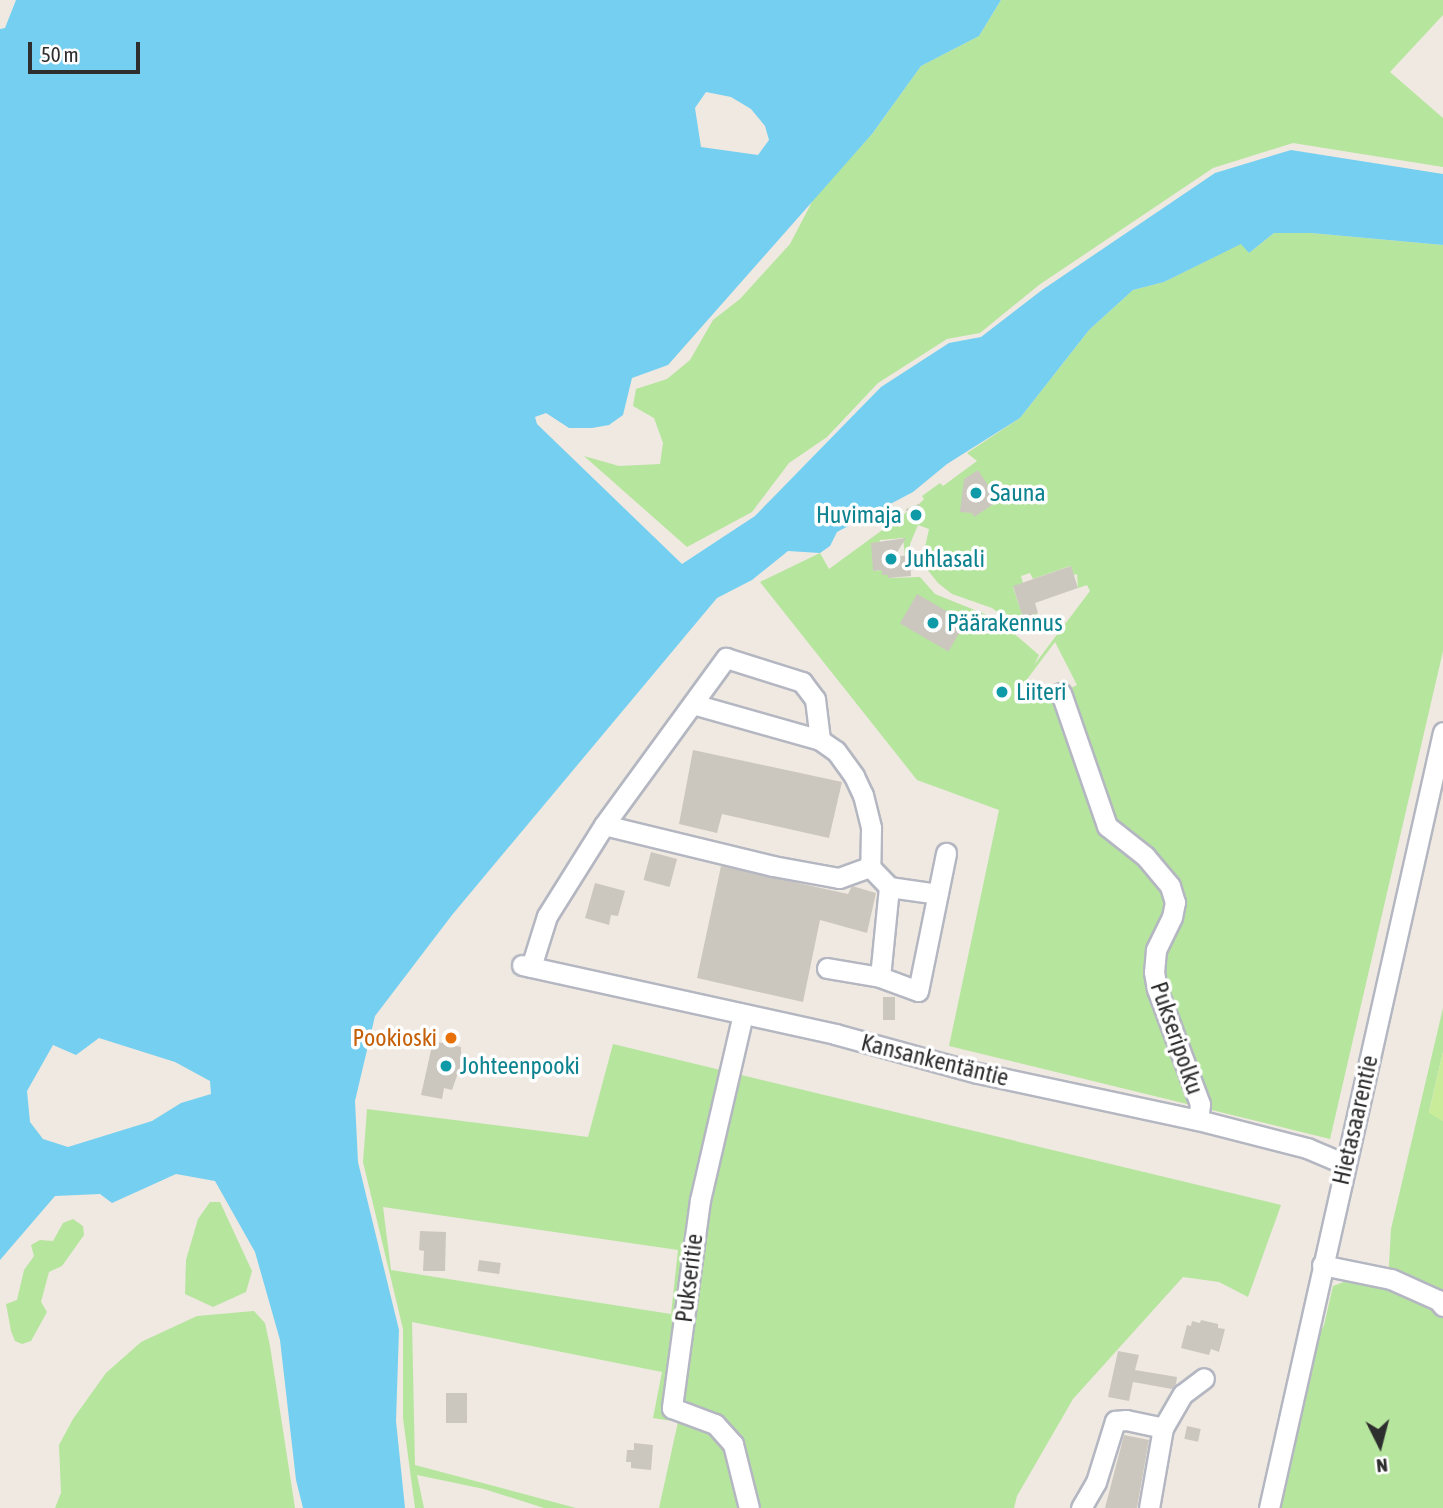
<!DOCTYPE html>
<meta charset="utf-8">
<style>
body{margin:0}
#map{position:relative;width:1443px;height:1508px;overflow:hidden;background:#efe9e1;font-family:"Asap Condensed",sans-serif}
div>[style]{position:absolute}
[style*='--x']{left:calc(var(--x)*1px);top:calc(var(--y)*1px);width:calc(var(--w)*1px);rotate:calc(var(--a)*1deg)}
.green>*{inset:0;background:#b6e59e}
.pitch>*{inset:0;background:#c9ec9a}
.water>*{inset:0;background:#75cff0}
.building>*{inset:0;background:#cbc7bf;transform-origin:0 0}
.roads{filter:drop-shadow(2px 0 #b4b7c1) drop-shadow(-2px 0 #b4b7c1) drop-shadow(0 2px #b4b7c1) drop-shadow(0 -2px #b4b7c1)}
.minor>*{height:19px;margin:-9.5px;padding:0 9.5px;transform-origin:9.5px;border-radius:9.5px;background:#fff}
.dots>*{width:19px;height:19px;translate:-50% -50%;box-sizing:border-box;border:4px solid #fff;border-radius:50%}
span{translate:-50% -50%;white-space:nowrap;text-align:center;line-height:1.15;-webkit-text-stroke:7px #fff;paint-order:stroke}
.culture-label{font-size:24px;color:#0d838f}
.left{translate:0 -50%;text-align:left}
.right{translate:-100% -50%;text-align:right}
.food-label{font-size:24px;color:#c56008}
.street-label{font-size:24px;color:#2e2e2e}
.north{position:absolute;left:1345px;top:1410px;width:70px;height:70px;-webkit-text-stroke:5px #fff;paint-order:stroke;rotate:174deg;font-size:19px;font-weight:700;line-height:28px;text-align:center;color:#2e2e2e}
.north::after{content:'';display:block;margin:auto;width:24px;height:32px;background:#2e2e2e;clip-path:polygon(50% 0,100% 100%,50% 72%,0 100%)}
.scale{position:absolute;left:28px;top:42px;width:112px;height:32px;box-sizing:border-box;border:4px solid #2e2e2e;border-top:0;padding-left:9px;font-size:21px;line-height:24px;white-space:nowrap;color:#2e2e2e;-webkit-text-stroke:5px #fff;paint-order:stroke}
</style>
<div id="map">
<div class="green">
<div style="clip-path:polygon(1001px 0,1443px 0,1443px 15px,1390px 72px,1443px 118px,1443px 167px,1293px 143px,1213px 168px,1039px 285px,980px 333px,947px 339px,878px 383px,827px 437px,789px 463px,752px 512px,687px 547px,584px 456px,619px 466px,660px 464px,663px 443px,654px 418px,633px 406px,636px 389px,667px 379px,690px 360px,713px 320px,740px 299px,790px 244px,814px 198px,872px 134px,921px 66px,979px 36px)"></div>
<div style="clip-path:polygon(evenodd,1274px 233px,1311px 233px,1443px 245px,1443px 651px,1330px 1139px,949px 1046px,999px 810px,917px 780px,760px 582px,820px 553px,829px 569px,907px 512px,906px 509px,919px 504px,924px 499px,922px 496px,940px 483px,943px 486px,977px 461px,967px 453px,1020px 418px,1089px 330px,1133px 290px,1164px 282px,1242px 243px,1249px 253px,1274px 233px,918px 525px,929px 529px,923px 556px,926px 568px,938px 583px,952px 594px,992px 608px,1023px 631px,1038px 613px,1023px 617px,1013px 587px,1023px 583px,1021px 576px,1030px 573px,1033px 579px,1070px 566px,1074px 575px,1077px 574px,1078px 588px,1087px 585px,1090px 591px,1034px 665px,1039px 655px,997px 619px,935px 594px,920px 577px,889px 578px,888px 575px,882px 575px,882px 570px,873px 571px,880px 540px,903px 538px,905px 556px,910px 555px,910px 544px,918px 525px,1274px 233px,1055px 642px,1077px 685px,1040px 703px,1025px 682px,1055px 642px)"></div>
<div style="clip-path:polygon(1443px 1008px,1443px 1052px,1429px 1112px,1443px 1121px,1443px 1508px,1278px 1508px,1312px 1351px,1324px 1325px,1333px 1286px,1352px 1279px,1388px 1282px,1391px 1229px)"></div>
<div style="clip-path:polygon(evenodd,613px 1044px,1281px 1205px,1248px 1297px,1219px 1282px,1183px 1277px,1073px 1399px,1017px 1496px,1014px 1508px,659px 1508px,678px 1422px,653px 1418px,662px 1372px,412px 1322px,415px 1465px,576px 1508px,544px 1508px,484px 1489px,417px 1475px,424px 1508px,415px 1508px,403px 1418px,403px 1329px,363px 1162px,367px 1109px,588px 1137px,613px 1044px,383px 1207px,678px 1250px,671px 1314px,391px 1270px,383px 1207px)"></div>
<div style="clip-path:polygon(210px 1202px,220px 1202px,252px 1271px,246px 1292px,213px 1307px,185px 1294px,186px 1260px,198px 1219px)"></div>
<div style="clip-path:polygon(73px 1219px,83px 1226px,84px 1235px,62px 1266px,49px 1272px,41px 1302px,47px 1312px,31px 1341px,22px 1344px,15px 1341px,11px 1331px,6px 1304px,17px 1300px,24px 1270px,34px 1256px,31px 1245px,40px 1240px,53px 1241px,63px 1223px)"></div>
<div style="clip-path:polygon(254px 1311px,265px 1323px,270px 1346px,295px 1508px,55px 1508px,61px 1493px,59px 1445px,73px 1419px,106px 1373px,141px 1342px,197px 1316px)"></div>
</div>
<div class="pitch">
<div style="clip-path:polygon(1443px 1052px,1443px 1121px,1429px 1113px)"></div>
</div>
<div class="water">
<div style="clip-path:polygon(evenodd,16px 0,1001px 0,979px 36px,921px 66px,872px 134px,668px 365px,632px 378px,623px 415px,609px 425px,592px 428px,569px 428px,546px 413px,535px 417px,537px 424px,682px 564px,755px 516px,881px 387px,949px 343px,981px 337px,1042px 290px,1215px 173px,1291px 150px,1443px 174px,1443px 245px,1311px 233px,1274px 233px,1249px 253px,1241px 244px,1164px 282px,1133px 290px,1089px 330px,1020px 418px,947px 464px,913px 492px,837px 532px,830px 546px,820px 553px,788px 551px,752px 580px,717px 598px,452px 915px,375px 1016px,355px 1101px,358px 1162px,399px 1330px,396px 1421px,405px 1508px,303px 1508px,296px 1480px,280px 1340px,255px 1252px,215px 1181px,176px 1174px,112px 1203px,100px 1194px,55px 1196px,0 1260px,0 29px,5px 28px,16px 0,706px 92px,731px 97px,751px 109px,765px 126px,769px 140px,758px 155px,701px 147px,695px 108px,706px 92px,16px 0,99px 1038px,175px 1062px,210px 1081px,211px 1094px,181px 1103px,152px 1121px,68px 1147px,43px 1139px,30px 1122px,27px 1091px,53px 1045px,76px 1055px,99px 1038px)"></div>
</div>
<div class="building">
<div style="clip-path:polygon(978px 470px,998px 501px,974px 517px,972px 513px,960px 512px,964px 479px)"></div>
<div style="left:919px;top:504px;width:15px;height:14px;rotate:67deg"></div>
<div style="clip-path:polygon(906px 538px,894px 557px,910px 555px,911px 576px,888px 578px,888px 575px,882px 575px,882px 570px,873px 571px,871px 543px)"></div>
<div style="clip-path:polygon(1071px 566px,1078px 588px,1035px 603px,1038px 613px,1023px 618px,1013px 586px)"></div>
<div style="left:917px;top:594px;width:56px;height:34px;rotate:30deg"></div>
<div style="clip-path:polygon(693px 750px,842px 782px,829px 838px,722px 814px,717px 833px,679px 824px)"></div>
<div style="left:651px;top:852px;width:27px;height:29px;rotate:15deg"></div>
<div style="clip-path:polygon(721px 866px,848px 894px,852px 886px,876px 893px,867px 933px,820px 920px,803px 1002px,697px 978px)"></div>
<div style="clip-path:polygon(595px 883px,625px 891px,618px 916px,611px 915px,609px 925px,585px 918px)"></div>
<div style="left:883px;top:997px;width:12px;height:23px"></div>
<div style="clip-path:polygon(455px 1034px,452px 1045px,461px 1047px,461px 1058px,465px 1059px,462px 1073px,458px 1073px,452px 1090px,444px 1088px,442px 1099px,421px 1095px,433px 1041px,442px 1043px)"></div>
<div style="clip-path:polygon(420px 1231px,446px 1232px,445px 1271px,423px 1271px,424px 1251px,419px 1250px)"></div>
<div style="left:479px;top:1260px;width:22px;height:11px;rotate:8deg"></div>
<div style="clip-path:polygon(1201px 1320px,1218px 1324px,1218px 1328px,1225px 1329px,1219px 1352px,1211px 1349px,1209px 1355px,1181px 1348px,1187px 1325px,1191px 1326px,1192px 1321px,1200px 1323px)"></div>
<div style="clip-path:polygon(1118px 1351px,1139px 1355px,1135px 1370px,1177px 1377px,1176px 1384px,1172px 1389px,1133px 1382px,1129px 1401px,1108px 1397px)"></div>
<div style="left:446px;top:1393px;width:21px;height:30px"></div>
<div style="left:1187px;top:1426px;width:14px;height:13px;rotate:12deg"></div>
<div style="clip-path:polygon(1124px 1435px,1149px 1440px,1137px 1508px,1105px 1508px)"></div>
<div style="clip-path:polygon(634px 1443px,653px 1445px,651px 1470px,631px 1468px,631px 1462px,626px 1462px,627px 1450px,634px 1450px)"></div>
</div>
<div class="roads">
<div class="minor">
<div style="--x:1061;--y:693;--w:141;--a:70.9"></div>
<div style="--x:1107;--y:826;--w:48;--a:38.3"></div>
<div style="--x:1145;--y:856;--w:39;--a:50"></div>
<div style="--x:1170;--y:886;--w:17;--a:73"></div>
<div style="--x:1175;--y:902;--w:15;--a:101"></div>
<div style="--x:1172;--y:917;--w:37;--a:116"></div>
<div style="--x:1156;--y:950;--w:22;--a:95"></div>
<div style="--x:1154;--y:972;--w:17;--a:80"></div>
<div style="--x:1157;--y:989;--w:123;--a:69.5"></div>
<div style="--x:1200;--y:1104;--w:16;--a:97"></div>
<div style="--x:693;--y:704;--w:132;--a:15.8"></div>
<div style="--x:820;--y:740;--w:19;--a:35"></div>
<div style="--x:836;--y:751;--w:31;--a:54"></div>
<div style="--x:854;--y:776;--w:21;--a:65"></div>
<div style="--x:863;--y:795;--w:34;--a:76"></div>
<div style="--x:871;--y:828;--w:39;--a:91"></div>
<div style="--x:870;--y:867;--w:28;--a:46"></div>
<div style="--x:889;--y:887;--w:90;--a:95.7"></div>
<div style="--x:880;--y:977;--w:40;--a:20.2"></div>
<div style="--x:918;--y:991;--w:141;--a:-78.5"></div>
<div style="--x:604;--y:825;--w:174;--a:13.6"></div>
<div style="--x:773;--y:866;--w:67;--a:10.3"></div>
<div style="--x:839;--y:878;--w:33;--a:-20"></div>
<div style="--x:889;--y:887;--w:49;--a:8.1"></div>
<div style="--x:522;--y:965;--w:321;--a:12.4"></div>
<div style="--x:835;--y:1034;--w:148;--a:15.3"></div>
<div style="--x:978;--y:1073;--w:225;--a:12.1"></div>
<div style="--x:1198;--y:1120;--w:113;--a:14.4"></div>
<div style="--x:1307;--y:1148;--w:41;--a:22.8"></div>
<div style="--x:531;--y:967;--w:53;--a:-72.6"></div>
<div style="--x:547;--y:916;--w:107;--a:-57.9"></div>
<div style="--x:604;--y:825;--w:207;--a:-53.9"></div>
<div style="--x:726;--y:658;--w:80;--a:17.5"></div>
<div style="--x:802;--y:682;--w:21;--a:53"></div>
<div style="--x:815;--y:699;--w:41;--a:83"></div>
<div style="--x:827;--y:968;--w:54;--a:9.6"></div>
<div style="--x:743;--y:1014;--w:191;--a:103"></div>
<div style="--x:700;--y:1200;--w:210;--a:97.7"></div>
<div style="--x:672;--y:1408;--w:46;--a:20.4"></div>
<div style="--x:715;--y:1424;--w:27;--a:48"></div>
<div style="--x:733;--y:1444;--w:66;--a:76"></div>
<div style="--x:1322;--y:1265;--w:70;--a:11.5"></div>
<div style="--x:1391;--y:1279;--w:51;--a:24.1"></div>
<div style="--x:1438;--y:1300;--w:8;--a:50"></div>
<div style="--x:1081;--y:1508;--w:30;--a:-60"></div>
<div style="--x:1096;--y:1482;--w:64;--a:-72.7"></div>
<div style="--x:1115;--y:1421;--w:11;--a:-5"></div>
<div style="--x:1126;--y:1420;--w:38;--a:12"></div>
<div style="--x:1149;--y:1508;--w:81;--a:-80.1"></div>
<div style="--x:1163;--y:1428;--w:39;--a:-60"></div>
<div style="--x:1183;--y:1394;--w:26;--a:-37"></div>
<div style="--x:1269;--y:1508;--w:795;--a:-77.36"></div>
</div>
</div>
<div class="dots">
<div style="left:976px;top:493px;background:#0f9aa8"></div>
<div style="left:916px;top:515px;background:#0f9aa8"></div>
<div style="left:891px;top:559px;background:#0f9aa8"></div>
<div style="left:933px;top:623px;background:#0f9aa8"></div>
<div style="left:1002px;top:692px;background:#0f9aa8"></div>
<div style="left:451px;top:1038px;background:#e8710a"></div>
<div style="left:446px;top:1066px;background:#0f9aa8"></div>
</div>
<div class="culture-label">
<span class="left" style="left:990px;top:493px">Sauna</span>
<span class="right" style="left:902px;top:515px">Huvimaja</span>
<span class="left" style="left:905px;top:559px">Juhlasali</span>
<span class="left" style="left:947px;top:623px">Päärakennus</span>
<span class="left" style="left:1016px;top:692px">Liiteri</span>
<span class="left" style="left:460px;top:1066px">Johteenpooki</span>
</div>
<div class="food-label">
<span class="right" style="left:437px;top:1038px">Pookioski</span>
</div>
<div class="street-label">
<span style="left:1177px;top:1038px;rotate:71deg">Pukseripolku</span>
<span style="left:935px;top:1060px;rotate:14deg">Kansankentäntie</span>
<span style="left:1355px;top:1120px;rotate:-77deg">Hietasaarentie</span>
<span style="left:689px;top:1278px;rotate:-83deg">Pukseritie</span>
</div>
<div class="north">N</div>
<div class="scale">50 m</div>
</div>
